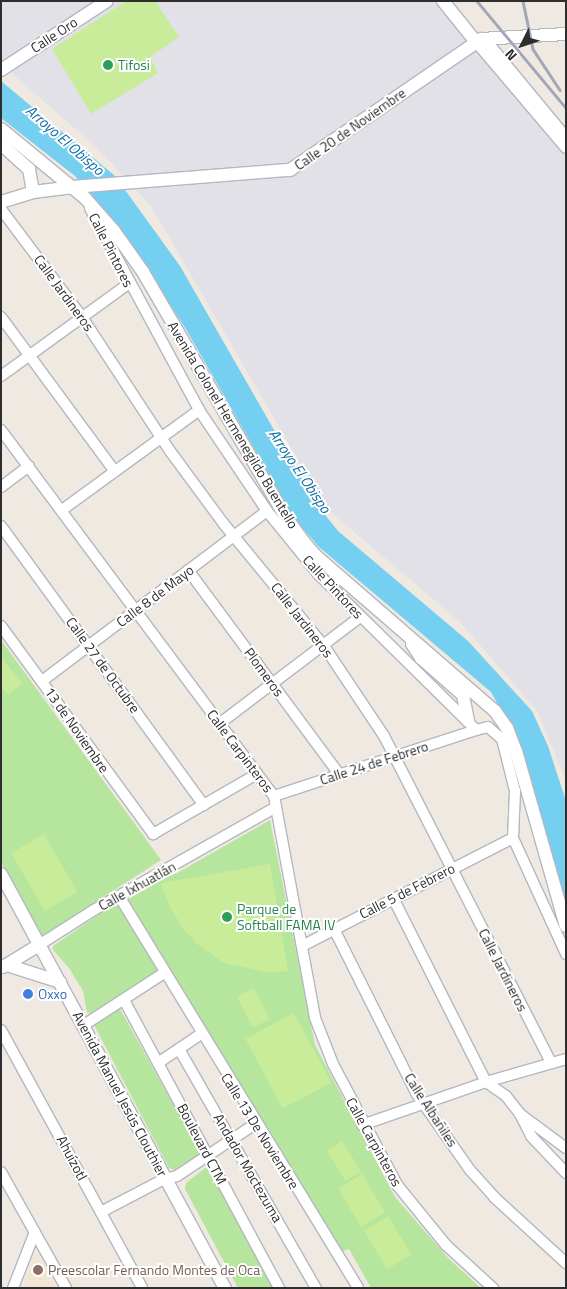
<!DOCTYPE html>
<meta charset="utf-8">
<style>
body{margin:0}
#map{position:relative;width:567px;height:1289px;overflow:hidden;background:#efe9e1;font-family:"Titillium Web",sans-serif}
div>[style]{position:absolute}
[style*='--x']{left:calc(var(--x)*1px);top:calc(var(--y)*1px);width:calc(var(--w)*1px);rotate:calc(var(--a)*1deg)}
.industrial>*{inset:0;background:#e3e1e8}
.education>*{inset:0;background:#f0e6d1}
.green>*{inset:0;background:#b6e59e}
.pitch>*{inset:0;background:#c9ec9a;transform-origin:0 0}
.water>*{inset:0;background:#75cff0}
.roads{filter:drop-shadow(1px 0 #b4b7c1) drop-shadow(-1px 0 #b4b7c1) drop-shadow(0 1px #b4b7c1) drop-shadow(0 -1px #b4b7c1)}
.minor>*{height:10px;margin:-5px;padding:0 5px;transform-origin:5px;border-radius:5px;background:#fff}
.tertiary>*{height:12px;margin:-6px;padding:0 6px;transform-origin:6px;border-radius:6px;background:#fff}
.rail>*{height:2.5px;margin:-1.25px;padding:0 1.25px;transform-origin:1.25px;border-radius:1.25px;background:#a3a6b8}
.dots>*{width:14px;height:14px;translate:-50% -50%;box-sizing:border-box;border:2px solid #fff;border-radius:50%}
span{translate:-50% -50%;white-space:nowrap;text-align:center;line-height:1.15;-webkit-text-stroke:4px #fff;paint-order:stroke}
.street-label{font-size:14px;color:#2e2e2e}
.leisure-label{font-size:14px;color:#27864d}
.left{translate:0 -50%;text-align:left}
.shop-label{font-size:14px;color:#366cbe}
.education-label{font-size:14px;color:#785e54}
.water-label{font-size:15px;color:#0d6fa3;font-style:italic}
.frame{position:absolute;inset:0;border:2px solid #2e2e2e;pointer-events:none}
.north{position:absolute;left:497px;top:20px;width:50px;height:50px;-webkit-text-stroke:4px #fff;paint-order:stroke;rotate:229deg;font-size:14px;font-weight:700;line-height:20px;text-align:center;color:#2e2e2e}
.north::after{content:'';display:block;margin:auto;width:18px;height:22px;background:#2e2e2e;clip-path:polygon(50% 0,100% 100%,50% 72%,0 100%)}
</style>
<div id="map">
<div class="industrial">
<div style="clip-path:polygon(1px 1px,439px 1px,566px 154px,566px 780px,537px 711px,460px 622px,326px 508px,151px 206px,94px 145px,1px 64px)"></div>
</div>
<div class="education">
<div style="clip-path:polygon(37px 1251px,56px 1288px,22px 1288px)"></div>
</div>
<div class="green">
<div style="clip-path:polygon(1px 640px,161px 860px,41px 937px,1px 862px)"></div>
<div style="clip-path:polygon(270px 820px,315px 1045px,395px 1197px,449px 1259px,481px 1288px,371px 1288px,349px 1249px,341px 1252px,172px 973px,163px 969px,156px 972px,91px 1014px,87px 1012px,83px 991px,69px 968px,53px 950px,53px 946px,130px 893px,179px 872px)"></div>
<div style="clip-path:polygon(119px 1007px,199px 1151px,199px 1156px,176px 1171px,169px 1168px,94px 1025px)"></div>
<div style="clip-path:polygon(205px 1168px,208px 1168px,273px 1288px,238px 1288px,185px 1189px,186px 1183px)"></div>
</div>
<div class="pitch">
<div style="clip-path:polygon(126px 1px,155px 1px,179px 37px,150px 57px,158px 73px,91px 114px,52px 49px)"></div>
<div style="clip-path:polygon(1px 657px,22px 683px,8px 695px,1px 686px)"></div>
<div style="left:44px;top:834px;width:67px;height:38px;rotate:60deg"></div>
<div style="clip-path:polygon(270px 864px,288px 971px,270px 973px,224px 963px,197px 944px,182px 927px,170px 907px,161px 883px)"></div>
<div style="left:254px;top:988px;width:35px;height:19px;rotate:63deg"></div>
<div style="left:294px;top:1013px;width:79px;height:55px;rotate:62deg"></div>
<div style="left:342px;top:1141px;width:36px;height:18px;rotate:58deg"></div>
<div style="left:362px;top:1174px;width:45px;height:28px;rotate:59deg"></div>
<div style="left:388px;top:1216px;width:45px;height:28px;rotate:59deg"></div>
</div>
<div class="water">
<div style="clip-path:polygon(1px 81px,115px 176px,180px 266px,317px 505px,338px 531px,468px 641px,532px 711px,548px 746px,566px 801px,566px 903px,524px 753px,491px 692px,319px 547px,294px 518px,187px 331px,130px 241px,75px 176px,1px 118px)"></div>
</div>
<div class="roads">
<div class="minor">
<div style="--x:484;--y:38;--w:129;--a:50.4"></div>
<div style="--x:476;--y:42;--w:139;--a:49.7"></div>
<div style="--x:90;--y:208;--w:230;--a:61.6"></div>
<div style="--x:199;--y:410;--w:122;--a:56"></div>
<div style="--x:267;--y:511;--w:82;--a:50.9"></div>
<div style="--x:319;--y:575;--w:221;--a:44.6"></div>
<div style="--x:476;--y:730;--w:12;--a:-14"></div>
<div style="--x:488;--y:727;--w:18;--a:41"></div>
<div style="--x:502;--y:739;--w:54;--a:76"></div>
<div style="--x:515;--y:791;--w:47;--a:92.4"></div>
<div style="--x:513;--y:838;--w:128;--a:65.4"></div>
<div style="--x:1;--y:209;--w:135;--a:53.1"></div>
<div style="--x:82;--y:317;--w:160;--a:56.7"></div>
<div style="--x:170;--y:451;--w:89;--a:53.6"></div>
<div style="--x:223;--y:523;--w:159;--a:50.6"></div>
<div style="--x:324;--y:646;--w:108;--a:56.3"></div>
<div style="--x:384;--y:736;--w:367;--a:62.9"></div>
<div style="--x:1;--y:317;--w:190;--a:53.6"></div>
<div style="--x:1;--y:376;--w:157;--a:-35.9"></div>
<div style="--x:1;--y:430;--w:457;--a:53.3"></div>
<div style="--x:274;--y:796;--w:226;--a:79.5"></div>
<div style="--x:315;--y:1018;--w:49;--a:68.6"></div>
<div style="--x:333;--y:1064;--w:138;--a:62"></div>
<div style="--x:398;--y:1186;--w:76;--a:50.9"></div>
<div style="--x:446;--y:1245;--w:64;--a:42.5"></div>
<div style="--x:1;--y:487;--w:35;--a:-37"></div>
<div style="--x:62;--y:510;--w:170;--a:-36.1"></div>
<div style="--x:1;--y:526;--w:345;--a:54"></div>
<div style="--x:188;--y:570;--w:252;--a:53.5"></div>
<div style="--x:1;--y:626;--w:258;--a:53.8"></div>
<div style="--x:153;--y:834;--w:120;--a:-30"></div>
<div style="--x:42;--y:681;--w:282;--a:-37.1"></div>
<div style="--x:219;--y:724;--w:177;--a:-37.2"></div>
<div style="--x:274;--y:796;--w:213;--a:-18.1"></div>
<div style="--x:119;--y:896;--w:459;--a:58.6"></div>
<div style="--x:393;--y:898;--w:206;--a:63.2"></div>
<div style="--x:486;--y:1082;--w:24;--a:35"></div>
<div style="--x:506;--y:1096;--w:23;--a:52"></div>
<div style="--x:520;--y:1114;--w:57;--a:36.5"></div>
<div style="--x:334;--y:929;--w:183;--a:63.4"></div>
<div style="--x:416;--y:1093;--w:94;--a:55"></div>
<div style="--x:470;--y:1170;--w:36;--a:48"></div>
<div style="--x:494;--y:1197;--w:98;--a:42.5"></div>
<div style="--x:39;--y:945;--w:65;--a:-32.5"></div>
<div style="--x:94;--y:910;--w:209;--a:-29.5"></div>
<div style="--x:302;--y:946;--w:237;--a:-27.1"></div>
<div style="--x:124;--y:1000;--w:327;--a:61.7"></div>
<div style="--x:84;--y:1025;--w:95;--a:-33"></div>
<div style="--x:1;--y:1030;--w:294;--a:61.3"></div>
<div style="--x:179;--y:1049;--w:275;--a:60.2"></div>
<div style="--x:158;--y:1063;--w:52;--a:-34"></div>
<div style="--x:520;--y:1114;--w:25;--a:63"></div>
<div style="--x:531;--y:1136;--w:51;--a:46.6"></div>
<div style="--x:362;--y:1125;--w:131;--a:-19.1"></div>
<div style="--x:486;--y:1082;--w:83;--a:-16"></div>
<div style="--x:1;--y:1172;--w:133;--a:60.7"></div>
<div style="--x:101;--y:1212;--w:71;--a:-27.6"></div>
<div style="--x:164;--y:1179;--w:13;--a:-13"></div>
<div style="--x:177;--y:1176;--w:94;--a:-33.7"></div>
<div style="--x:13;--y:1288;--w:60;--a:-68.6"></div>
</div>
<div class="tertiary">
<div style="--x:443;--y:1;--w:53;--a:51.2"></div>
<div style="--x:1;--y:70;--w:126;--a:-33.1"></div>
<div style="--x:1;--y:129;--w:109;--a:39.4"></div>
<div style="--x:85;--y:198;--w:44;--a:48.7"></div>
<div style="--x:114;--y:231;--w:50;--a:54.7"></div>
<div style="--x:143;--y:272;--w:282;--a:59.8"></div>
<div style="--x:285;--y:516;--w:31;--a:54"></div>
<div style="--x:303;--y:541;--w:20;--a:49"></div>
<div style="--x:316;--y:556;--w:237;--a:40.9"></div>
<div style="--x:495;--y:711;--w:21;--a:55"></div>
<div style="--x:507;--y:728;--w:25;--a:69"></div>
<div style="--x:516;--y:751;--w:182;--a:74.1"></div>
<div style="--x:1;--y:144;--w:38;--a:42"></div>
<div style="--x:29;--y:169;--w:23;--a:80"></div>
<div style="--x:1;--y:202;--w:34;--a:-17"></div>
<div style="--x:33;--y:192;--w:39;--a:-7"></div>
<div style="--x:72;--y:187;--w:219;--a:-4.5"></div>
<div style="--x:290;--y:170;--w:232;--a:-34.4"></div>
<div style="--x:481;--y:39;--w:85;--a:-3.4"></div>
<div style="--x:412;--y:644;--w:17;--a:57"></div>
<div style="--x:421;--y:658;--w:56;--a:41.4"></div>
<div style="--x:463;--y:695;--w:26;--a:79"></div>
<div style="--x:1;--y:874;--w:471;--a:61.6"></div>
<div style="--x:7;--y:965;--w:56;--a:17.8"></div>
<div style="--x:3;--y:967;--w:42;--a:-31.4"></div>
</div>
</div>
<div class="rail">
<div style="--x:477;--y:1;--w:139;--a:50.2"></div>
<div style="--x:523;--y:1;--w:49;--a:78.2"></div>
<div style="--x:533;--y:49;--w:49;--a:56.6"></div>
</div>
<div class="dots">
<div style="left:108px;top:65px;background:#2e9e5b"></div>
<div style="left:227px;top:917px;background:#2e9e5b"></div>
<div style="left:28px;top:994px;background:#3f7fe0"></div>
<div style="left:38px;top:1270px;background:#8d6e63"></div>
</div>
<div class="street-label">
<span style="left:54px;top:35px;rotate:-33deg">Calle Oro</span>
<span style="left:350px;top:129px;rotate:-35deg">Calle 20 de Noviembre</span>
<span style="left:111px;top:250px;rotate:63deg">Calle Pintores</span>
<span style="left:64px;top:293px;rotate:54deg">Calle Jardineros</span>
<span style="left:233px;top:425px;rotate:59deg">Avenida Colonel Hermenegildo Buentello</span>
<span style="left:333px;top:587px;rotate:47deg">Calle Pintores</span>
<span style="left:155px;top:596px;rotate:-37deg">Calle 8 de Mayo</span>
<span style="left:302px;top:620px;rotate:52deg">Calle Jardineros</span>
<span style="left:103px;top:665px;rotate:54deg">Calle 27 de Octubre</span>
<span style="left:264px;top:672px;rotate:54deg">Plomeros</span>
<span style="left:77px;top:730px;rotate:55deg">13 de Noviembre</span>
<span style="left:240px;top:751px;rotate:53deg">Calle Carpinteros</span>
<span style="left:374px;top:763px;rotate:-18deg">Calle 24 de Febrero</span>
<span style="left:137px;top:886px;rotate:-29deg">Calle Ixhuatlán</span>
<span style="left:407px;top:891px;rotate:-27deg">Calle 5 de Febrero</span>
<span style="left:503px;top:970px;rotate:63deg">Calle Jardineros</span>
<span style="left:120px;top:1094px;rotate:62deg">Avenida Manuel Jesús Clouthier</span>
<span style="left:431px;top:1110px;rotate:57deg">Calle Albañiles</span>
<span style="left:260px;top:1131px;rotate:58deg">Calle 13 De Noviembre</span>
<span style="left:374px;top:1142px;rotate:61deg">Calle Carpinteros</span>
<span style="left:202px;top:1144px;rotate:62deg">Boulevard CTM</span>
<span style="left:72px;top:1158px;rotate:62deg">Ahuízotl</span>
<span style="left:248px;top:1168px;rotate:60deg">Andador Moctezuma</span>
</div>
<div class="leisure-label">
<span class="left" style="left:118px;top:65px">Tifosi</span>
<span class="left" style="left:237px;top:917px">Parque de<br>Softball FAMA IV</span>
</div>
<div class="shop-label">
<span class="left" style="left:38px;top:994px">Oxxo</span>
</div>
<div class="education-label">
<span class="left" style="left:48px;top:1270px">Preescolar Fernando Montes de Oca</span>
</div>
<div class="water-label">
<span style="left:65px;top:140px;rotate:41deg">Arroyo El Obispo</span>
<span style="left:300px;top:471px;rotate:56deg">Arroyo El Obispo</span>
</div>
<div class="frame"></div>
<div class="north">N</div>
</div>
